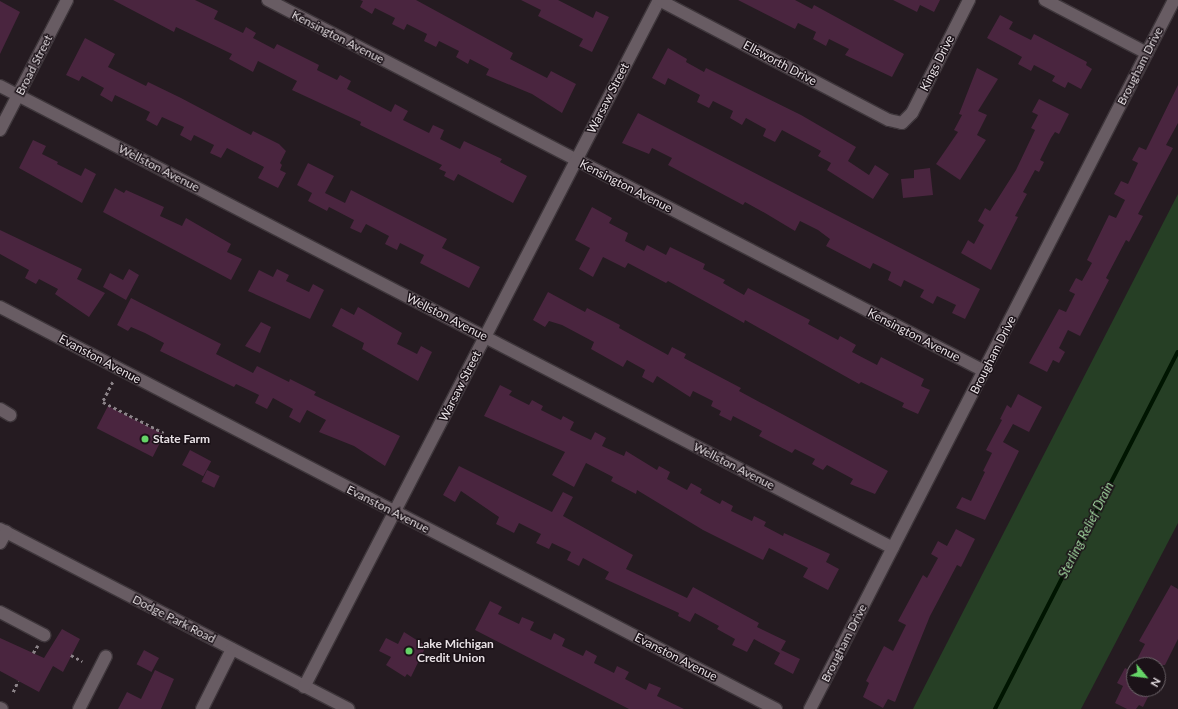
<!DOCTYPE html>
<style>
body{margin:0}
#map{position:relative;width:1178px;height:709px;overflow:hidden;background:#251b21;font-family:Lato,sans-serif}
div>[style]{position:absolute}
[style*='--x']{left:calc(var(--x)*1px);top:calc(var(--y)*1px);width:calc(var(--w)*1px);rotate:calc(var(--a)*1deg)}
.green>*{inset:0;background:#263f25}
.stream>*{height:4px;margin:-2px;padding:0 2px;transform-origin:2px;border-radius:2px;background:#001501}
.building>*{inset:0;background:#4a253f;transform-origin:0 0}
.path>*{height:2.5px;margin-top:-1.25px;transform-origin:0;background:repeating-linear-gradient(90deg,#8b8388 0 3px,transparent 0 6px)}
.roads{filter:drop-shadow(1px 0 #3e363b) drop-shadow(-1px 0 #3e363b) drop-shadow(0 1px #3e363b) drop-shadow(0 -1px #3e363b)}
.minor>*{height:12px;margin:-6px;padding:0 6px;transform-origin:6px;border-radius:6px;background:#685c63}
.dots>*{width:11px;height:11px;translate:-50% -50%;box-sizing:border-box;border:2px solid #1b1218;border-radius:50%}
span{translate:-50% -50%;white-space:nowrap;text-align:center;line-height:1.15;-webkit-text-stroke:3px #1b1218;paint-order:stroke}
.street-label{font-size:12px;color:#e8e1e5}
.poi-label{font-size:12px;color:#e8e1e5;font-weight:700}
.left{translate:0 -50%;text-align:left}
.water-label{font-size:13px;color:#a1d99f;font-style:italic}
.north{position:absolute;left:1126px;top:657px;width:40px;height:40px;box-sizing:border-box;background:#1b1218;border:1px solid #6d656a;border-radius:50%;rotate:119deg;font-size:11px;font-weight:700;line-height:16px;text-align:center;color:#e8e1e5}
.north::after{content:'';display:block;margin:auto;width:14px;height:18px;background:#65d467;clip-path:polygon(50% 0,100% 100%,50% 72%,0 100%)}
</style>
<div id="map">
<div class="green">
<div style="clip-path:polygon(1178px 194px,1178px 523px,1081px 709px,913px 709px)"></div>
</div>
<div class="stream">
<div style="--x:995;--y:709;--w:401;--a:-62.9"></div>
</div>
<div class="building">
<div style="clip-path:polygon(113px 0,195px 0,218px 11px,214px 19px,243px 33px,246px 27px,256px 33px,253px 38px,274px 49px,277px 44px,319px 65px,317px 70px,337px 80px,340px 75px,351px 81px,347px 89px,391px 112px,395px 104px,408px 111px,403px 120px,429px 133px,433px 125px,444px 130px,440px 139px,460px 149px,464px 141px,502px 159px,500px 162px,527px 176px,513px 203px,458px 174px,454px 181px,444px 176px,446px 172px,439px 169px,442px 165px,360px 125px,361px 122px,292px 90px,297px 81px,258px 61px,253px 72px,229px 59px,232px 54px,176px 27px,174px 32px)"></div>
<div style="clip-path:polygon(360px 0,416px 0,513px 53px,510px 59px,547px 78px,551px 71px,576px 84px,562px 113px,532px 94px,486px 75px,489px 69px,470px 59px,468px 64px,456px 57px,459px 51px,439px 41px,436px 47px,424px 41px,427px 34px,407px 24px,404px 30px,392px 24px,395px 18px,375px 8px,372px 14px,360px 7px,363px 1px)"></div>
<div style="clip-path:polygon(521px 0,558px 0,593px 18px,596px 11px,609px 17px,592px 52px,579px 46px,583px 39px,538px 16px,541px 10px)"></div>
<div style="clip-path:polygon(738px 0,795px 0,812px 9px,814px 5px,904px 54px,892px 77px,845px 55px,849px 49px,829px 39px,826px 46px,813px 39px,816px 32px,798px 23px,795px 29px)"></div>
<div style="clip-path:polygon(893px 0,940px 0,934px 12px,920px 5px,917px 12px)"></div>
<div style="clip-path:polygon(0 1px,20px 12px,0 54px)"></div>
<div style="clip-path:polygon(1000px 15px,1013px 22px,1009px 29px,1031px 40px,1034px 34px,1087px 62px,1086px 65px,1092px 69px,1081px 89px,1068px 82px,1065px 88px,1052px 81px,1055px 76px,1034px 65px,1031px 71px,1018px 64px,1022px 57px,987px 38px)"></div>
<div style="clip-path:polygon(85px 38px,115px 54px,108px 67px,146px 86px,148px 82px,181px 98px,251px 135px,253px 131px,279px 144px,286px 151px,280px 163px,282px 165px,280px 170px,286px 173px,278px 188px,258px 178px,264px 167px,227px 148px,221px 158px,210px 153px,214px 145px,194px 135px,191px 141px,180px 135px,184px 127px,162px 117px,157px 126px,146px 120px,150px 112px,115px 95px,112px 102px,100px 95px,104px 88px,82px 76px,79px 81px,66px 75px)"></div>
<div style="clip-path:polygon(668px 48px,687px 59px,686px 62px,704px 72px,706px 68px,801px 115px,856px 147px,848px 161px,869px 175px,875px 165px,889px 174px,873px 199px,827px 170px,831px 163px,818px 156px,821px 151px,782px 130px,775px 142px,763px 136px,766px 129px,746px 118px,742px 125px,730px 118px,733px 111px,713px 101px,709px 108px,697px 102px,700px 95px,681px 85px,668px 78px,665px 85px,652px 78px)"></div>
<div style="clip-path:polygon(977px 68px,998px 79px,978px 111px,987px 115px,977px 135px,986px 140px,960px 180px,936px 164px,958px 132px,954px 130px,962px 115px,959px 114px)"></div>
<div style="clip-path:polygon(1178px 85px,1178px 123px,1166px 145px,1173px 148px,1138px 214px,1143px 216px,1129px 242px,1126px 240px,1106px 278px,1109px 280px,1080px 336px,1068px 330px,1059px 348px,1065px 352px,1059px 363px,1053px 360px,1047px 372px,1029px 363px,1059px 309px,1066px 312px,1075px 294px,1069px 291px,1076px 278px,1082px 281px,1092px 263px,1087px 260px,1109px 215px,1116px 218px,1125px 200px,1114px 194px,1121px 181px,1128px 184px,1138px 163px,1132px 160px,1139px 147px,1146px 150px)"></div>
<div style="clip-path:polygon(1039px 99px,1069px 114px,1059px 134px,1055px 132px,1051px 138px,1040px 160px,1044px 162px,1039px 172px,1035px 170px,1023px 192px,1027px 194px,1015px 216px,1018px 217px,991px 270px,961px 253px,968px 240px,974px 244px,984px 225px,978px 221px,985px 208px,990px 211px,1016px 170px,1035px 130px,1031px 128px,1038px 115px,1032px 112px)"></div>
<div style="clip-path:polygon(638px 113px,980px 289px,965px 319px,952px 313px,956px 305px,937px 296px,933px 304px,920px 297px,924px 290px,904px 280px,901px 287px,888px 280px,891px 272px,873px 263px,870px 269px,826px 246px,830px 239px,818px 230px,800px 221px,795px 231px,765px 213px,745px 202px,743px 205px,668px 165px,672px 158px,652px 148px,649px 154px,622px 143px)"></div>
<div style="clip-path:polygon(33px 140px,46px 146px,42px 154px,58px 162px,57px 164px,81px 176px,85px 168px,96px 174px,82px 203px,19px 168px)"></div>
<div style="clip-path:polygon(308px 163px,334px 176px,325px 193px,345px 203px,351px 190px,447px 239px,442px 248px,480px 267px,469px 288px,420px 263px,424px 255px,400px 243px,397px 250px,385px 244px,389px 236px,366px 224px,361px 233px,350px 228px,354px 220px,329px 207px,327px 211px,308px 201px,312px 193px,297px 185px)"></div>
<div style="clip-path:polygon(930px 168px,933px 195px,903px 198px,901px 179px,914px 178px,914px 170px)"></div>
<div style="clip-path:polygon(115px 188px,124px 193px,126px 190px,164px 207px,160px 216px,182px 226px,186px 218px,231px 244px,227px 252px,242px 259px,231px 280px,103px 212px)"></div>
<div style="clip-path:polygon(592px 207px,612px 218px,609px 223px,628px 233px,625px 241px,644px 251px,647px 245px,666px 255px,670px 247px,705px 264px,703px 269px,725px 280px,723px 283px,744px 295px,748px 288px,810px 320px,808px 324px,838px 340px,840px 336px,856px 345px,852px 352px,877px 365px,881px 357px,924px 379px,921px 386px,930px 390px,918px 414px,902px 407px,904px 403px,861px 382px,859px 384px,745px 320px,744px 323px,668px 281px,666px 283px,628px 263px,625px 268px,603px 257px,593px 277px,579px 269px,590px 248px,575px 240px)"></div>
<div style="clip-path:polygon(0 230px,82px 269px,77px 279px,105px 293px,89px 317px,55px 294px,58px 289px,39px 279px,36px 284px,25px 278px,29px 270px,0 254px)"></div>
<div style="clip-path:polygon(129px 269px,139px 275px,126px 300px,103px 287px,110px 273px,123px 280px)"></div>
<div style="clip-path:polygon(277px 269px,289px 275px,286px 281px,309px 292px,313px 284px,324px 290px,310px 319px,248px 291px,259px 270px,273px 277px)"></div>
<div style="clip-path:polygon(548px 292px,585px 312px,587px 308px,620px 325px,619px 328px,668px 355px,672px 347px,686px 354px,684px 358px,741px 388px,739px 391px,888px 471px,875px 494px,850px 484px,853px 479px,827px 465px,823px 470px,812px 464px,815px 459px,795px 449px,792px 453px,759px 436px,762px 431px,733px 416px,731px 421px,719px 415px,721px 411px,711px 406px,713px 401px,693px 391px,690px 397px,657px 376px,653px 383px,642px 377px,645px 370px,627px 360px,623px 367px,591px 349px,594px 342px,562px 325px,549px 321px,545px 327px,533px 320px)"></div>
<div style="clip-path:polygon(131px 298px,221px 344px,216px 354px,253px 373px,257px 366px,289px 382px,290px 379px,316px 392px,314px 395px,400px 436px,385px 466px,354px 446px,319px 432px,326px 420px,307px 410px,300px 423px,289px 417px,293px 409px,273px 398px,267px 409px,255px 403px,259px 395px,236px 384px,234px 387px,160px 351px,164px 343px,145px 333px,131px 327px,128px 331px,117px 325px)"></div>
<div style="clip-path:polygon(358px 307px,402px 333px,397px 344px,417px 354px,421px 346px,432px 352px,418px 381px,362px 349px,364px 343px,332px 326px,341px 308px,354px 315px)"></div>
<div style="clip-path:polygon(261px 322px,271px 327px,260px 353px,245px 346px)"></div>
<div style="clip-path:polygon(500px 385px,512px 391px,509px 395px,529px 405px,532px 400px,543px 406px,541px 410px,561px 420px,563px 416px,574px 422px,570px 430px,591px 440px,595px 432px,606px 438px,602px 446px,624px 456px,626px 451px,657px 470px,659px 466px,670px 472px,667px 479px,687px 490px,691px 483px,702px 489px,700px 493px,720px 504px,722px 500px,733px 506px,731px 511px,752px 521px,754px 516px,766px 522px,764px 526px,783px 536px,784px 533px,830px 554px,826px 562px,839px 569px,828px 590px,803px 577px,808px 568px,769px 548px,763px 560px,703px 530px,637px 490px,636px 494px,611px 481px,613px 477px,586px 463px,574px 487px,552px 475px,565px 452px,484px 416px)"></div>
<div style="clip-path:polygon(1018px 394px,1042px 407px,1029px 432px,1013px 424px,1003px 442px,1019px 451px,985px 520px,956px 508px,962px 497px,971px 501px,985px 472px,983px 471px,992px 453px,986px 450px,1002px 420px,1000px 419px,1007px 405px,1011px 408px)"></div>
<div style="left:108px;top:406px;width:63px;height:25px;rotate:27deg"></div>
<div style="left:190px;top:450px;width:24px;height:17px;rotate:28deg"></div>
<div style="clip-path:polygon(459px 466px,552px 512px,563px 492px,573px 497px,563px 516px,633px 555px,626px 569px,687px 598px,693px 587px,759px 623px,757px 627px,786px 641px,781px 650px,800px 659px,793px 674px,774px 664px,780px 653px,754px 639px,747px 652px,732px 645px,735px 639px,717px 629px,719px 626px,695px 613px,690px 622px,678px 616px,679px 613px,605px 579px,609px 572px,583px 558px,579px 566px,567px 560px,571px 552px,552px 543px,549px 549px,536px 543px,541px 534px,519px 523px,514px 533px,496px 524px,499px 517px,461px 491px,455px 502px,443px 495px)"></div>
<div style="left:207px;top:470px;width:14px;height:13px;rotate:25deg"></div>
<div style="clip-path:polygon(956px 529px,975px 539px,961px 567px,957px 565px,930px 616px,895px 702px,888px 699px,883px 708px,863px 697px,869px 683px,866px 681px,884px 646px,893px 651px,906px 625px,898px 621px,923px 575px,927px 578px,938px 558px,931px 554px,938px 541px,947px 546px)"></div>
<div style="clip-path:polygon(1171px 585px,1178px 589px,1178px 639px,1165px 665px,1134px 665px,1145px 644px,1139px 641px)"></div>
<div style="clip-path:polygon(490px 601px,502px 607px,498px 614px,519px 624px,522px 617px,534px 622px,530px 630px,551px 640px,554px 633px,565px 639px,562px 646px,583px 656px,586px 650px,597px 656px,594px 663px,614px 673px,617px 666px,629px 672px,625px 679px,646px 690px,649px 683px,661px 688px,657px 696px,684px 709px,629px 709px,475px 630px)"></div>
<div style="clip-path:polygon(62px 629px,80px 639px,63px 672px,53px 666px,39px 692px,0 671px,0 638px,44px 658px)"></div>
<div style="clip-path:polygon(404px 632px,426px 646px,411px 677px,407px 674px,405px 677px,386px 665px,391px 657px,379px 651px,386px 638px,398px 644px)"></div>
<div style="left:144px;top:650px;width:17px;height:16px;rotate:28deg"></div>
<div style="clip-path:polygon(1134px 665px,1134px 689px,1152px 689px,1143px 707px,1139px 705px,1136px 709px,1127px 709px,1115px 703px,1123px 686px,1117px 683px,1125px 668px,1131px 671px)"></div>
<div style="clip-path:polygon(155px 670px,174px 679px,161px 709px,118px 709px,127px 692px,141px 699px)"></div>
</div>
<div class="path">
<div style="--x:113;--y:382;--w:22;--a:117"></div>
<div style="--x:103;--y:402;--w:68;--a:26.9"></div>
<div style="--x:33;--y:653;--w:9;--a:-58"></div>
<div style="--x:71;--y:655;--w:13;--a:29"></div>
<div style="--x:13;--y:692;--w:12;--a:-66"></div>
</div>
<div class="roads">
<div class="minor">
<div style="--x:268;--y:0;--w:806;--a:27.39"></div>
<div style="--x:1045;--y:0;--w:115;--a:27.5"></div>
<div style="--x:0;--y:86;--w:1005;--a:27.36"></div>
<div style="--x:0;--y:130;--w:146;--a:-62.7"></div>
<div style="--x:0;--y:307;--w:874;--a:27.39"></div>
<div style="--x:0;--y:409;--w:12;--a:31"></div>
<div style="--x:0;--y:529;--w:392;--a:27.3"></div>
<div style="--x:0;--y:543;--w:13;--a:-61"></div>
<div style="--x:0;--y:612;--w:50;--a:27.6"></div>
<div style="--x:304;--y:687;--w:773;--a:-62.67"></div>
<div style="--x:659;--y:0;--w:259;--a:27.6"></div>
<div style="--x:889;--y:120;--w:13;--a:13"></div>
<div style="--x:902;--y:123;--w:14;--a:-45"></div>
<div style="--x:912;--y:113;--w:127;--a:-63.2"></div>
<div style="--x:0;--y:708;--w:2;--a:27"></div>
<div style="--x:79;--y:709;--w:59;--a:-63"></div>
<div style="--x:202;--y:709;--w:67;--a:-63.4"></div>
<div style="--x:810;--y:709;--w:797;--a:-62.82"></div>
</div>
</div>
<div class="dots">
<div style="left:145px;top:439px;background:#65d467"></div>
<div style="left:409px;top:651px;background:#65d467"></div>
</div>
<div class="street-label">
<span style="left:338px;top:37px;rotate:27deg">Kensington Avenue</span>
<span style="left:780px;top:63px;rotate:28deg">Ellsworth Drive</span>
<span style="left:937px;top:63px;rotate:-63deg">Kings Drive</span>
<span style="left:34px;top:65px;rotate:-63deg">Broad Street</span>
<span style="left:1140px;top:66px;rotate:-63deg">Brougham Drive</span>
<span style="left:608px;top:98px;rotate:-63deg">Warsaw Street</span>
<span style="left:159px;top:168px;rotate:27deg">Wellston Avenue</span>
<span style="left:626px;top:186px;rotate:27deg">Kensington Avenue</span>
<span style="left:447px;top:317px;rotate:27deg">Wellston Avenue</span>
<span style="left:914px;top:335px;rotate:27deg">Kensington Avenue</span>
<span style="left:993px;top:355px;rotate:-63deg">Brougham Drive</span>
<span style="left:100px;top:359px;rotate:28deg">Evanston Avenue</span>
<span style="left:460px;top:386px;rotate:-63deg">Warsaw Street</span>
<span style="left:734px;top:466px;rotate:27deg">Wellston Avenue</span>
<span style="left:388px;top:509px;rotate:27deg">Evanston Avenue</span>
<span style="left:174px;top:619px;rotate:27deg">Dodge Park Road</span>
<span style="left:844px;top:643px;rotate:-63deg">Brougham Drive</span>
<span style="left:676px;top:657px;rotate:27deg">Evanston Avenue</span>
</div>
<div class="poi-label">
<span class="left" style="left:153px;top:439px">State Farm</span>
<span class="left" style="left:417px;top:651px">Lake Michigan<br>Credit Union</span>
</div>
<div class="water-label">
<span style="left:1086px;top:530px;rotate:-63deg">Sterling Relief Drain</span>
</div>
<div class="north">N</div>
</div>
